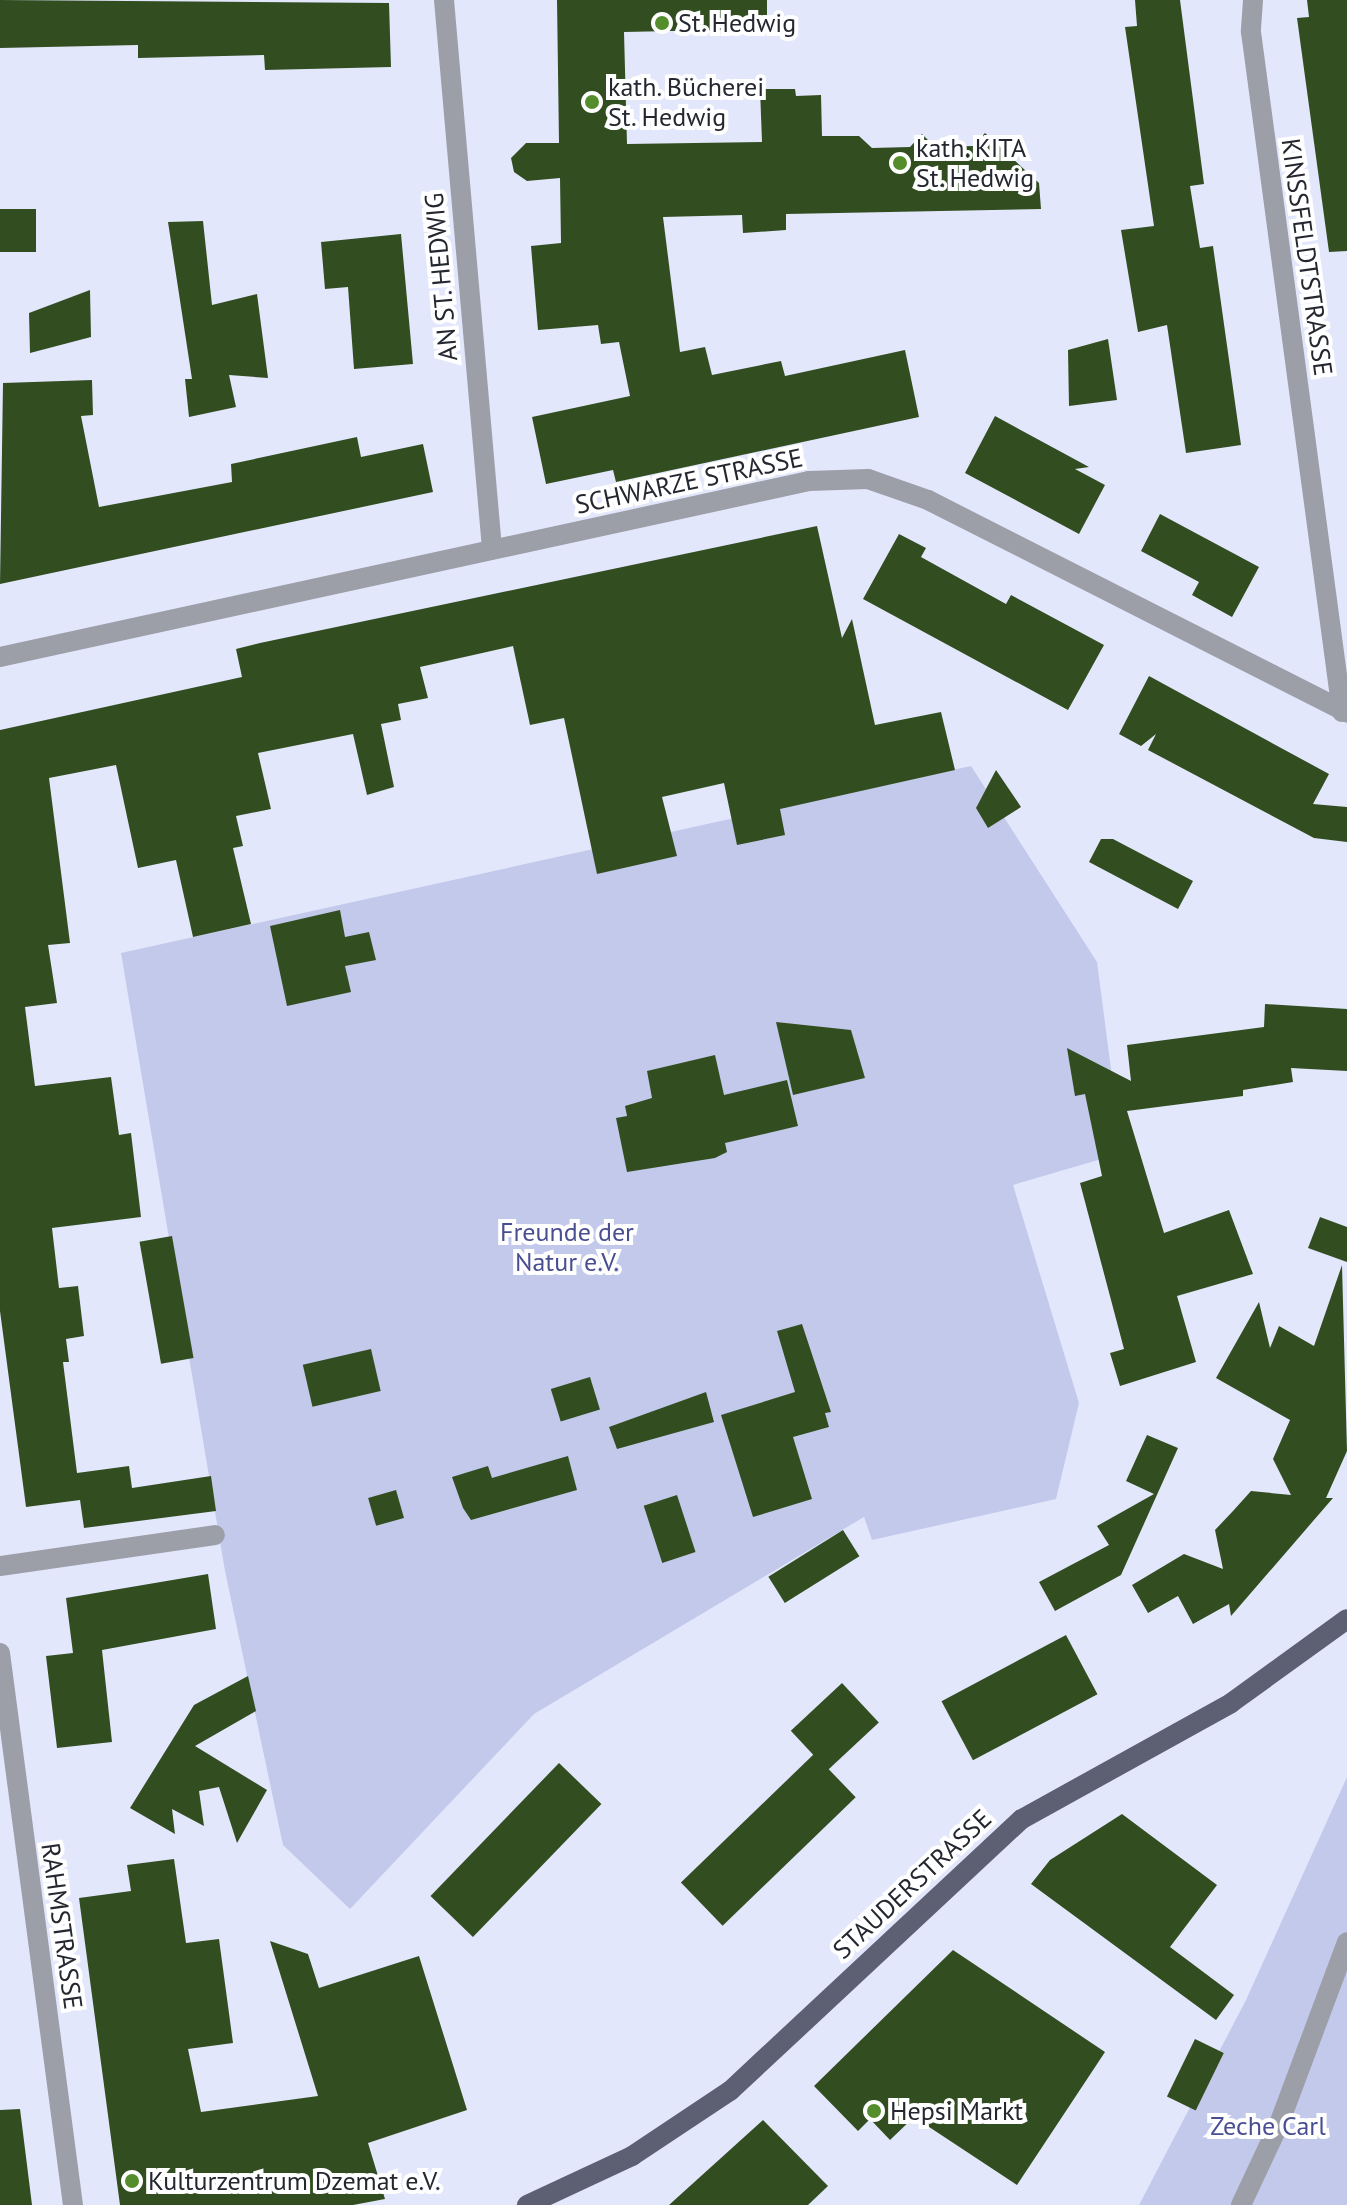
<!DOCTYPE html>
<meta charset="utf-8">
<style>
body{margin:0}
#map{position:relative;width:1347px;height:2205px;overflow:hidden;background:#e3e7fc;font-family:"PT Sans",sans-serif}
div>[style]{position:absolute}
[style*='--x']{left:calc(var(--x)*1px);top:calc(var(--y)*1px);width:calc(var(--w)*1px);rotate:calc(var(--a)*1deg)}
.green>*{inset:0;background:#c3c9eb}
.building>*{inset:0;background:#324e21;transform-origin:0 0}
.minor>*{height:20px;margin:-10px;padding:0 10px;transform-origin:10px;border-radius:10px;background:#9c9ea8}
.major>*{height:20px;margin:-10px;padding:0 10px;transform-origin:10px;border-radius:10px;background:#5d6073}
.dots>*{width:22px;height:22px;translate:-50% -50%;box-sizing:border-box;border:4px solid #fff;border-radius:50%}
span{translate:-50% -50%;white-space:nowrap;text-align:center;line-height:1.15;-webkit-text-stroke:8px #fff;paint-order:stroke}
.poi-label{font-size:26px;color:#252730}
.left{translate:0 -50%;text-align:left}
.street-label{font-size:26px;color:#252730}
.park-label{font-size:26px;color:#484e91}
</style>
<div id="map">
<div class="green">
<div style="clip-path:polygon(971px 766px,1097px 962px,1122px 1153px,1013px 1185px,1079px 1403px,1056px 1499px,872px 1540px,864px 1517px,534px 1714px,350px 1909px,283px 1845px,225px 1571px,121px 953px)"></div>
<div style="clip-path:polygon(1347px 1777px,1347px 2205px,1139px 2205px,1246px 2000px)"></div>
</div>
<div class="building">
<div style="clip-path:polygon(0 0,389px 3px,391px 67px,265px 70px,264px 55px,138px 58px,138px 45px,0 48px)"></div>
<div style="clip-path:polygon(557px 0,767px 0,767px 29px,624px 32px,627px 144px,762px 142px,760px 89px,795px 89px,796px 96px,821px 95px,822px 136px,859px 136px,872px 148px,910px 147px,922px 134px,935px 147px,973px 146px,985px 133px,1039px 183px,1041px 209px,786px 214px,786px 230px,743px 233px,742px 215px,663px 217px,680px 352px,705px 347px,712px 375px,781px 361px,785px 376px,905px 350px,919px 417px,616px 482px,613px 470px,546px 484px,532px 417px,630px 396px,619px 342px,601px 344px,598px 325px,538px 330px,531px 246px,561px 243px,560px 178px,527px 181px,514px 172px,511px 158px,526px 143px,559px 143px)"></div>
<div style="clip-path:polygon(1135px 0,1180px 0,1204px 184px,1190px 186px,1200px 248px,1213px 246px,1241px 445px,1186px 453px,1167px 325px,1138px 332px,1121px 230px,1154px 226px,1125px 27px,1137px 26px)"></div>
<div style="clip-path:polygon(1307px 0,1347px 0,1347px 251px,1329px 252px,1297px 18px,1309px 17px)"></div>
<div style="left:0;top:209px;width:36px;height:43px"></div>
<div style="clip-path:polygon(203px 221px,212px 305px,257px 294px,268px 378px,229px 375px,236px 407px,189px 417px,185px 379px,192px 379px,168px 222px)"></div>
<div style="clip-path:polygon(401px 234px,413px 364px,354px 369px,348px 287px,325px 289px,321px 242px)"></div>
<div style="clip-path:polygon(90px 290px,91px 337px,30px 353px,29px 313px)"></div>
<div style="clip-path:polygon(1108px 339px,1117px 400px,1069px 406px,1068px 350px)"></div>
<div style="clip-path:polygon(92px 380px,93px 415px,81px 416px,99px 507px,232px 482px,231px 464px,357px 437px,361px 457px,423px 444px,433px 492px,0 584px,3px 383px)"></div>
<div style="clip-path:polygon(995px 416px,1089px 467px,1075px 469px,1105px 485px,1079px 534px,965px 473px)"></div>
<div style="clip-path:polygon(1160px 514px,1259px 567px,1232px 617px,1192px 595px,1199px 582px,1141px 551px)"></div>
<div style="clip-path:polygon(817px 526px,842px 638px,852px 619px,875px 725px,941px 712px,955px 770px,780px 809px,785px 835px,737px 845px,724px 783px,662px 797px,677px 856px,597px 874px,564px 718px,530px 725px,513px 646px,420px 667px,428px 698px,398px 704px,401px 720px,381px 724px,394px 787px,367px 795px,353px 734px,258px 753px,271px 809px,236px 816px,243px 846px,233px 848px,251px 924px,193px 937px,176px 860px,138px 868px,116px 765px,49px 778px,70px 943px,48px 945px,57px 1003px,25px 1007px,35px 1086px,111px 1077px,119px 1135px,131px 1133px,141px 1217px,52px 1228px,59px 1288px,78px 1286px,84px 1336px,66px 1339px,69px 1362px,63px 1362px,77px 1473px,129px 1466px,132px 1488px,211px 1476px,216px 1511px,84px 1528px,80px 1500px,26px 1507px,0 1311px,0 730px,242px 677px,236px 649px,260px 643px)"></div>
<div style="clip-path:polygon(899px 534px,926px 548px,921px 557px,1006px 604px,1011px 595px,1104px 645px,1068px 710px,863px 599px)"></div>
<div style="clip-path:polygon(1149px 676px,1329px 774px,1313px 804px,1347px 807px,1347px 842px,1314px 838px,1148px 750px,1156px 734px,1141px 746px,1119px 734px)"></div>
<div style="clip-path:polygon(996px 770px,1021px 807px,988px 828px,976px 808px)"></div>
<div style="clip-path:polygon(1101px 839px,1113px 839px,1193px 881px,1178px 909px,1089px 862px)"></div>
<div style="clip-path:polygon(340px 910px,345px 937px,369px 932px,376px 960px,345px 966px,351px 992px,287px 1006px,270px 926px)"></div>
<div style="clip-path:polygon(1265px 1004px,1347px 1009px,1347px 1071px,1291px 1068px,1293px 1082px,1243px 1090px,1243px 1096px,1127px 1111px,1164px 1233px,1229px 1210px,1253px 1274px,1177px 1296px,1196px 1362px,1120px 1386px,1110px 1353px,1124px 1349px,1080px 1183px,1102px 1176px,1085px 1094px,1075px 1096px,1067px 1048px,1131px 1081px,1127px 1045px,1264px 1027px)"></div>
<div style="clip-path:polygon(776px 1022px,851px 1030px,865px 1078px,793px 1095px)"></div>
<div style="clip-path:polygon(715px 1055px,724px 1095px,787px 1080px,798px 1126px,725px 1143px,727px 1152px,715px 1158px,627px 1172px,616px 1118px,627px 1116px,625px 1106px,652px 1098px,647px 1071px)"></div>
<div style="clip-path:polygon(1320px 1217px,1347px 1227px,1347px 1262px,1308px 1248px)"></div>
<div style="left:172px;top:1236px;width:124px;height:33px;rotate:80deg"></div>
<div style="clip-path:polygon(1342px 1265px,1347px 1451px,1326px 1498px,1333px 1498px,1231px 1616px,1229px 1604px,1193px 1624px,1178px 1596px,1148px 1613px,1132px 1585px,1184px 1554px,1223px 1569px,1215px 1530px,1233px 1511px,1251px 1491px,1291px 1495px,1273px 1459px,1290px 1420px,1216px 1378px,1259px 1302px,1270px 1348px,1279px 1326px,1314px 1346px)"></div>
<div style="clip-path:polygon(802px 1324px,831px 1412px,825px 1413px,829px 1427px,793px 1437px,812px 1499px,753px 1517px,721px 1415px,795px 1392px,777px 1331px)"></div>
<div style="left:371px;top:1349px;width:43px;height:70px;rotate:77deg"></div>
<div style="left:590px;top:1377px;width:34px;height:41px;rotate:73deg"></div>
<div style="clip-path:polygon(706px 1392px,714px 1422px,617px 1449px,609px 1427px)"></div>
<div style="clip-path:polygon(1147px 1435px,1178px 1448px,1121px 1575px,1055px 1611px,1039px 1582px,1109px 1545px,1097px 1526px,1154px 1494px,1126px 1481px)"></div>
<div style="clip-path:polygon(568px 1456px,577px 1490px,471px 1520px,463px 1508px,452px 1477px,488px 1466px,492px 1478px)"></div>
<div style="left:396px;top:1490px;width:29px;height:29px;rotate:74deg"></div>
<div style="left:677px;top:1495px;width:60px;height:35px;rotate:72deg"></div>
<div style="left:843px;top:1530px;width:31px;height:88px;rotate:58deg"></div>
<div style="clip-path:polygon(208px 1574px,216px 1629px,102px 1650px,112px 1742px,57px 1748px,46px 1656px,73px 1653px,66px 1598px)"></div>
<div style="left:1066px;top:1635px;width:67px;height:141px;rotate:62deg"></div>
<div style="clip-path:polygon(248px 1676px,256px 1711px,195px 1746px,267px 1790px,237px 1843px,219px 1787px,199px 1791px,204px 1826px,172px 1809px,175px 1834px,130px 1808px,194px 1705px)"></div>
<div style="left:842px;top:1683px;width:54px;height:70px;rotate:47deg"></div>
<div style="left:814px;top:1754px;width:60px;height:185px;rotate:46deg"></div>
<div style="left:559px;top:1763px;width:59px;height:185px;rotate:44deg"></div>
<div style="clip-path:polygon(1122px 1814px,1217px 1885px,1170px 1947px,1234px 1995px,1216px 2020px,1031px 1884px,1050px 1860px)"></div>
<div style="clip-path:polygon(174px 1859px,186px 1943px,219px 1939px,233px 2043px,188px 2049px,201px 2112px,318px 2096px,270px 1941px,308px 1954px,319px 1988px,419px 1956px,467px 2110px,368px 2143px,385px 2199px,353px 2205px,120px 2205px,79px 1898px,131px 1891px,127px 1865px)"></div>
<div style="clip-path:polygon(953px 1950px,1105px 2052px,1017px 2185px,914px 2117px,890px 2140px,870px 2119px,858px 2131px,814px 2086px)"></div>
<div style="left:1195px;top:2039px;width:32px;height:64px;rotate:26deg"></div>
<div style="clip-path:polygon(20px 2109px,32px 2205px,0 2205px,0 2110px)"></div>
<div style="clip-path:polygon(763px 2120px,828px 2186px,808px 2205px,669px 2205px)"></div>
</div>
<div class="minor">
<div style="--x:444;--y:0;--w:551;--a:85"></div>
<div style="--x:1253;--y:0;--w:32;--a:94"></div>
<div style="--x:1251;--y:32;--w:686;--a:82.38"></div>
<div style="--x:0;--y:657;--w:828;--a:-12.27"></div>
<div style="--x:809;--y:481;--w:59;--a:-1.9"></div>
<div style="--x:868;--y:479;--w:64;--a:19.3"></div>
<div style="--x:928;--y:500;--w:470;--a:26.9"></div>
<div style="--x:0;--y:1566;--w:217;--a:-8.2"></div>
<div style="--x:0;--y:1653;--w:557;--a:82.47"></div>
<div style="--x:1241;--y:2205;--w:89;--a:-64.9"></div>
<div style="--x:1279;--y:2124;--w:194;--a:-69.5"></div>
</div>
<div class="major">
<div style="--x:527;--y:2205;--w:116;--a:-25"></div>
<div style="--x:632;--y:2156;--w:118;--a:-33.6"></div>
<div style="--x:730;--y:2091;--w:399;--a:-43"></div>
<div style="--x:1022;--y:1819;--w:239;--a:-29"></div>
<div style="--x:1231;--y:1703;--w:143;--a:-35.9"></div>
</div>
<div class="dots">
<div style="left:662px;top:23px;background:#548e2c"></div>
<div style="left:592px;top:102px;background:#548e2c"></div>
<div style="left:900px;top:163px;background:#548e2c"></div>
<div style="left:874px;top:2111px;background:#548e2c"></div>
<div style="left:132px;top:2181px;background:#548e2c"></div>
</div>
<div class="poi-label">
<span class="left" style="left:678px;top:23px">St. Hedwig</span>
<span class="left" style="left:608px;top:102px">kath. Bücherei<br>St. Hedwig</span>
<span class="left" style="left:916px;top:163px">kath. KITA<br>St. Hedwig</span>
<span class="left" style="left:890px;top:2111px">Hepsi Markt</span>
<span class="left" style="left:148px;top:2181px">Kulturzentrum Dzemat e.V.</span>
</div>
<div class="street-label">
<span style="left:1307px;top:257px;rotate:82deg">KINSSFELDTSTRASSE</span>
<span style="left:441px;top:277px;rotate:-95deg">AN ST. HEDWIG</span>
<span style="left:689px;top:481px;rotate:-12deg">SCHWARZE STRASSE</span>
<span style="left:912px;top:1884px;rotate:-43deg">STAUDERSTRASSE</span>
<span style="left:62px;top:1926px;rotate:82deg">RAHMSTRASSE</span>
</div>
<div class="park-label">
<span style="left:567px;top:1247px">Freunde der<br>Natur e.V.</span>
<span style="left:1268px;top:2126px">Zeche Carl</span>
</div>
</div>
